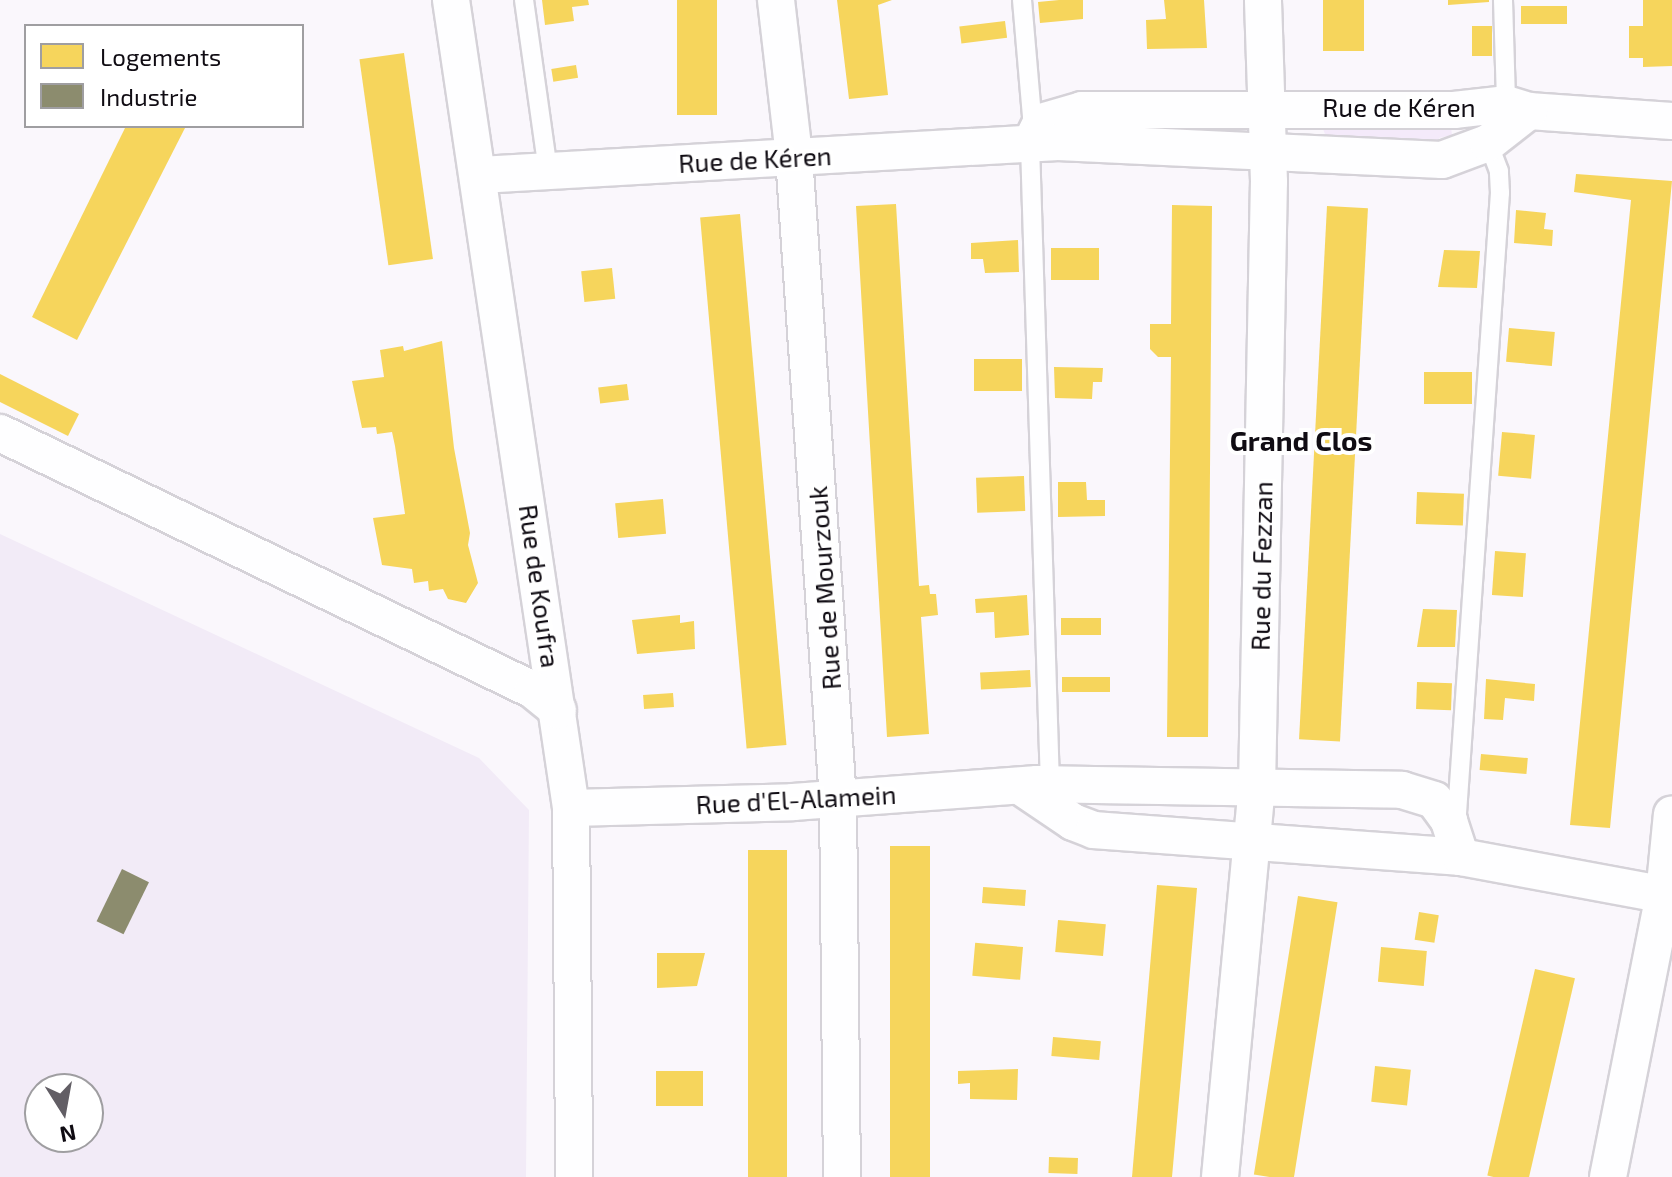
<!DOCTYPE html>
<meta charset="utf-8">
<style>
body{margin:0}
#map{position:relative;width:1672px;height:1177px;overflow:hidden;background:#faf7fc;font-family:"Exo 2",sans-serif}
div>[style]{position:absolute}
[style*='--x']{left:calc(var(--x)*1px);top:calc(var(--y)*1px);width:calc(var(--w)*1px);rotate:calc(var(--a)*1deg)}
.built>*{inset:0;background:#f2ebf7}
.green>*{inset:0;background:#f4eafa}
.homes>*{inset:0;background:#f6d55c;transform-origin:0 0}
.industry>*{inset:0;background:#8c8c6e;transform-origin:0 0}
.roads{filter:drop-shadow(2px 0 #d5d2d8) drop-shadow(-2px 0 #d5d2d8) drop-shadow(0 2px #d5d2d8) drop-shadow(0 -2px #d5d2d8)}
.service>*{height:18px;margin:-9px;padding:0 9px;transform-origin:9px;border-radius:9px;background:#fefeff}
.minor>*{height:36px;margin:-18px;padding:0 18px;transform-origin:18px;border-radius:18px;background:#fefeff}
span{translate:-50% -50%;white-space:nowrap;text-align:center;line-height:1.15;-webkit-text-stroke:8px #fff;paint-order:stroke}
.street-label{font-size:26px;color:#100c13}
.neighbourhood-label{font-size:28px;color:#100c13;font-weight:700}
.legend{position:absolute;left:24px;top:24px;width:280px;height:104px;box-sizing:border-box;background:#fff;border:2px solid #9f9ea1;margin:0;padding:10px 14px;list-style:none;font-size:24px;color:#100c13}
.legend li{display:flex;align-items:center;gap:16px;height:40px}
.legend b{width:40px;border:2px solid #9f9ea1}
.north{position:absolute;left:24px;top:1073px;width:80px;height:80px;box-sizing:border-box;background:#fff;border:2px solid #9f9ea1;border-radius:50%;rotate:169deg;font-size:22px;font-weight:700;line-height:32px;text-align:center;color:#100c13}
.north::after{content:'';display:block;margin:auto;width:28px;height:36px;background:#625e65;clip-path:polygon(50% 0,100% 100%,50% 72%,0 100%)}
</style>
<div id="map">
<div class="built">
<div style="clip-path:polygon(evenodd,0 534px,479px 758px,529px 810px,526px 1177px,0 1177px,0 534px,40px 1089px,88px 1089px,88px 1137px,40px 1137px,40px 1089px)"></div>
</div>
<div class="green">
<div style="clip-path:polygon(1321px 124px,1451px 127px,1452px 135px,1439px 138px,1439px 145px,1327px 139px)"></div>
</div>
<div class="homes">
<div style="clip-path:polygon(542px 0,588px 0,589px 5px,572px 7px,574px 21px,545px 25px)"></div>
<div style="left:677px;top:0;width:40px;height:115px"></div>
<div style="clip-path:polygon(837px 0,892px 0,878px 5px,888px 95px,849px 99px)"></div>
<div style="clip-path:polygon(1059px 0,1083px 0,1083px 19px,1040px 23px,1038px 2px)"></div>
<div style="clip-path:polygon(1164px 0,1204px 0,1207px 48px,1147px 49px,1146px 20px,1166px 19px)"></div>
<div style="left:1323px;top:0;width:41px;height:51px"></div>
<div style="clip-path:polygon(1448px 0,1489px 0,1489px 2px,1448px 5px)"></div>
<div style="clip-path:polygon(1643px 0,1672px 0,1672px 66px,1643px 67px,1643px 58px,1629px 58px,1629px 26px,1643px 26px)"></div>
<div style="left:1567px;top:6px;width:18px;height:46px;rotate:90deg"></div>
<div style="left:1005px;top:21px;width:17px;height:46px;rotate:83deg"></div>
<div style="left:1472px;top:26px;width:20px;height:30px"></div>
<div style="left:404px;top:53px;width:208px;height:45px;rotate:82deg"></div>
<div style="left:576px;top:65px;width:13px;height:25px;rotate:81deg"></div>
<div style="clip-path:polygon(126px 126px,186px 126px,77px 340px,32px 317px)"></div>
<div style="clip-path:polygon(1576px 174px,1672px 181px,1610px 828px,1570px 825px,1631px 200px,1574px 192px)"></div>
<div style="clip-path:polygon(896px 204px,919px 586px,929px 585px,930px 594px,936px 594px,938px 615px,921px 617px,929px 734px,887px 737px,856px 206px)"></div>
<div style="clip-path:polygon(1172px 205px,1212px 206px,1208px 737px,1167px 737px,1171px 357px,1158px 357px,1150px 349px,1150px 324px,1171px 324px)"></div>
<div style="left:1327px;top:206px;width:41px;height:534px;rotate:3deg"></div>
<div style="clip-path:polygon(1516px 210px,1546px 213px,1544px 229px,1553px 230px,1552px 246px,1514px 243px)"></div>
<div style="left:740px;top:214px;width:533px;height:40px;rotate:85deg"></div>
<div style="clip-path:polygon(1018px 240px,1019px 272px,985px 273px,983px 259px,971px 259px,971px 243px)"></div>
<div style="left:1051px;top:248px;width:48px;height:32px"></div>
<div style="clip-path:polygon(1444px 250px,1480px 251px,1477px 288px,1438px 287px)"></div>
<div style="left:612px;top:268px;width:31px;height:31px;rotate:84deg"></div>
<div style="left:1509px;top:328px;width:46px;height:34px;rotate:5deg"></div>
<div style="clip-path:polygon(442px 341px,454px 448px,470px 533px,468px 545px,478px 583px,466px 603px,448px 599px,443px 589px,429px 591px,428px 581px,414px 583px,412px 569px,382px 565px,373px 518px,405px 514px,395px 446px,392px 432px,377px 434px,376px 427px,362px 428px,352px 381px,384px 377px,380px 350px,403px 346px,404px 351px)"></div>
<div style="left:1022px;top:359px;width:32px;height:48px;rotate:90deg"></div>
<div style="clip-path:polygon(1054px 367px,1103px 368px,1102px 382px,1093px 382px,1092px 399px,1055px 398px)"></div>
<div style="left:1424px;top:372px;width:48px;height:32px"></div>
<div style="clip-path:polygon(0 374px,79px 414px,68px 436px,0 402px)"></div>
<div style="left:627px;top:384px;width:16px;height:29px;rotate:83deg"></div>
<div style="left:1502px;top:432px;width:33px;height:44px;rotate:5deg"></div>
<div style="left:1024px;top:476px;width:35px;height:48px;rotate:88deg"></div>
<div style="clip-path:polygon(1058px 482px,1086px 482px,1087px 500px,1105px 500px,1105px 516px,1058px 517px)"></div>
<div style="left:1417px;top:492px;width:47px;height:32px;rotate:2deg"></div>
<div style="left:663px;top:499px;width:35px;height:48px;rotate:85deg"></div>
<div style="left:1495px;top:551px;width:31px;height:44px;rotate:4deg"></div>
<div style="clip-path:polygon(1027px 595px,1029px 635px,995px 638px,994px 612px,976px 613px,975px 599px)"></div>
<div style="clip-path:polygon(1423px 609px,1457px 610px,1455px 647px,1417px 647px)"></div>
<div style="clip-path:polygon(680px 615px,680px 623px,694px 621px,695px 649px,637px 654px,632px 620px)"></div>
<div style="left:1061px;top:618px;width:40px;height:17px"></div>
<div style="left:1030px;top:670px;width:17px;height:50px;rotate:87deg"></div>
<div style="left:1062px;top:677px;width:48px;height:15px"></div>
<div style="clip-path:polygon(1486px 679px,1535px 684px,1534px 701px,1505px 698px,1503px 720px,1484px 719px)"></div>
<div style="left:1417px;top:682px;width:35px;height:27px;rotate:2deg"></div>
<div style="left:673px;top:693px;width:14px;height:30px;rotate:86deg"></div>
<div style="left:1481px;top:754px;width:47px;height:16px;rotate:5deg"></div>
<div style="left:890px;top:846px;width:40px;height:331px"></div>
<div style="left:748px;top:850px;width:39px;height:327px"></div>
<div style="clip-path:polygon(1157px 885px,1197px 888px,1182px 1065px,1172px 1177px,1132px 1177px)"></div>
<div style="left:1026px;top:890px;width:16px;height:43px;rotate:94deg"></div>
<div style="left:1298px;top:896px;width:40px;height:282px;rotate:9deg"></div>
<div style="left:1419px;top:912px;width:20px;height:28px;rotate:9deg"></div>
<div style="left:1058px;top:920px;width:48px;height:32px;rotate:5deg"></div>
<div style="left:1023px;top:947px;width:33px;height:48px;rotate:95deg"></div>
<div style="left:1381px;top:947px;width:46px;height:35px;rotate:5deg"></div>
<div style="clip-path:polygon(657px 953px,705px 953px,697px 986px,657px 988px)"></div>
<div style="left:1535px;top:969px;width:41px;height:212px;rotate:13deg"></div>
<div style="left:1053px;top:1037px;width:48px;height:19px;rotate:5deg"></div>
<div style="left:1375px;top:1066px;width:36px;height:36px;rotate:6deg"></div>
<div style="clip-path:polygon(1018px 1069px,1017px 1100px,970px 1099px,970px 1083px,958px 1084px,958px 1071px)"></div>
<div style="left:703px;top:1071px;width:35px;height:47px;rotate:90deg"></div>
<div style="left:1049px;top:1157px;width:29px;height:16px;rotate:2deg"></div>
</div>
<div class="industry">
<div style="left:122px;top:869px;width:30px;height:58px;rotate:26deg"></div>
</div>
<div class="roads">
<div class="service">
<div style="--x:524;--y:0;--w:173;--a:82"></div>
<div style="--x:1022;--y:0;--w:129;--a:85.1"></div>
<div style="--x:1503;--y:0;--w:104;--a:88.3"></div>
<div style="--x:1030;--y:145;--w:639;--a:88.21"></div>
<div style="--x:1456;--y:828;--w:637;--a:-86.04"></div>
<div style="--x:1500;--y:193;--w:22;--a:-93"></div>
<div style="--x:1499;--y:171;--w:30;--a:-111"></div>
</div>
<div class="minor">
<div style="--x:451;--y:0;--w:817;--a:81.55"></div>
<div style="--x:571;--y:808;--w:369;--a:89.5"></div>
<div style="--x:776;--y:0;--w:157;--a:83.4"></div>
<div style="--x:794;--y:156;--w:645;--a:86.09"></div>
<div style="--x:838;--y:799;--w:378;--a:89.4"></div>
<div style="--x:1030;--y:145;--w:25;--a:-64"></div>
<div style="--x:1041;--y:122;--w:43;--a:-16.3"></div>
<div style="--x:1082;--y:110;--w:372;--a:0"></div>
<div style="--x:1454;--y:110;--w:52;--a:-6.6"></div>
<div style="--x:1506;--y:104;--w:24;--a:17"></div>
<div style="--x:1529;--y:111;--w:143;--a:4"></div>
<div style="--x:480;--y:175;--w:579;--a:-3.27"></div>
<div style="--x:1058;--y:142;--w:384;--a:2.7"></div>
<div style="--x:1442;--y:160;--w:49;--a:-20.3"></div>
<div style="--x:1488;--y:143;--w:52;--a:-38"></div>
<div style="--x:0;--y:433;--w:592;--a:25.74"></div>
<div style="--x:533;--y:690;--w:32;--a:39"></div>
<div style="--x:1020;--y:786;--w:64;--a:34.2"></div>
<div style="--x:1073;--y:822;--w:22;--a:21"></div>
<div style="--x:1094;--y:830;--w:368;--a:4.2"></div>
<div style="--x:1461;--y:857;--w:215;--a:10.5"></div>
<div style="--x:571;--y:808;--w:222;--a:-1.5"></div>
<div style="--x:793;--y:802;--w:245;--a:-4.2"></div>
<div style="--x:1037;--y:784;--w:365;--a:0.9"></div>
<div style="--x:1402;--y:790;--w:34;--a:17"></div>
<div style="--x:1434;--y:800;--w:26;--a:54"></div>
<div style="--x:1449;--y:821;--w:38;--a:72"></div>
<div style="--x:1220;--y:1177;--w:391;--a:-84.6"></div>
<div style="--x:1257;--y:788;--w:606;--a:-88.87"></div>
<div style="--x:1269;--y:182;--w:182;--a:-91.9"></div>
<div style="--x:1608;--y:1177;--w:288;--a:-78.8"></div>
<div style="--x:1664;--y:895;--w:81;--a:-84.4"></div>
</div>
</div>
<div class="street-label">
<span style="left:1399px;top:107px">Rue de Kéren</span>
<span style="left:755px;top:159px;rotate:-3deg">Rue de Kéren</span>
<span style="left:1261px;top:566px;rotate:-89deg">Rue du Fezzan</span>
<span style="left:540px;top:586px;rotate:82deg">Rue de Koufra</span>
<span style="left:824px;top:588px;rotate:-94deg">Rue de Mourzouk</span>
<span style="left:796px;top:799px;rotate:-3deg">Rue d'El-Alamein</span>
</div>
<div class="neighbourhood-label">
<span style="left:1301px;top:440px">Grand Clos</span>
</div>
<ul class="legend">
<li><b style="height:22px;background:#f6d55c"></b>Logements</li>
<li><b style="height:22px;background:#8c8c6e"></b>Industrie</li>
</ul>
<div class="north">N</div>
</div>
